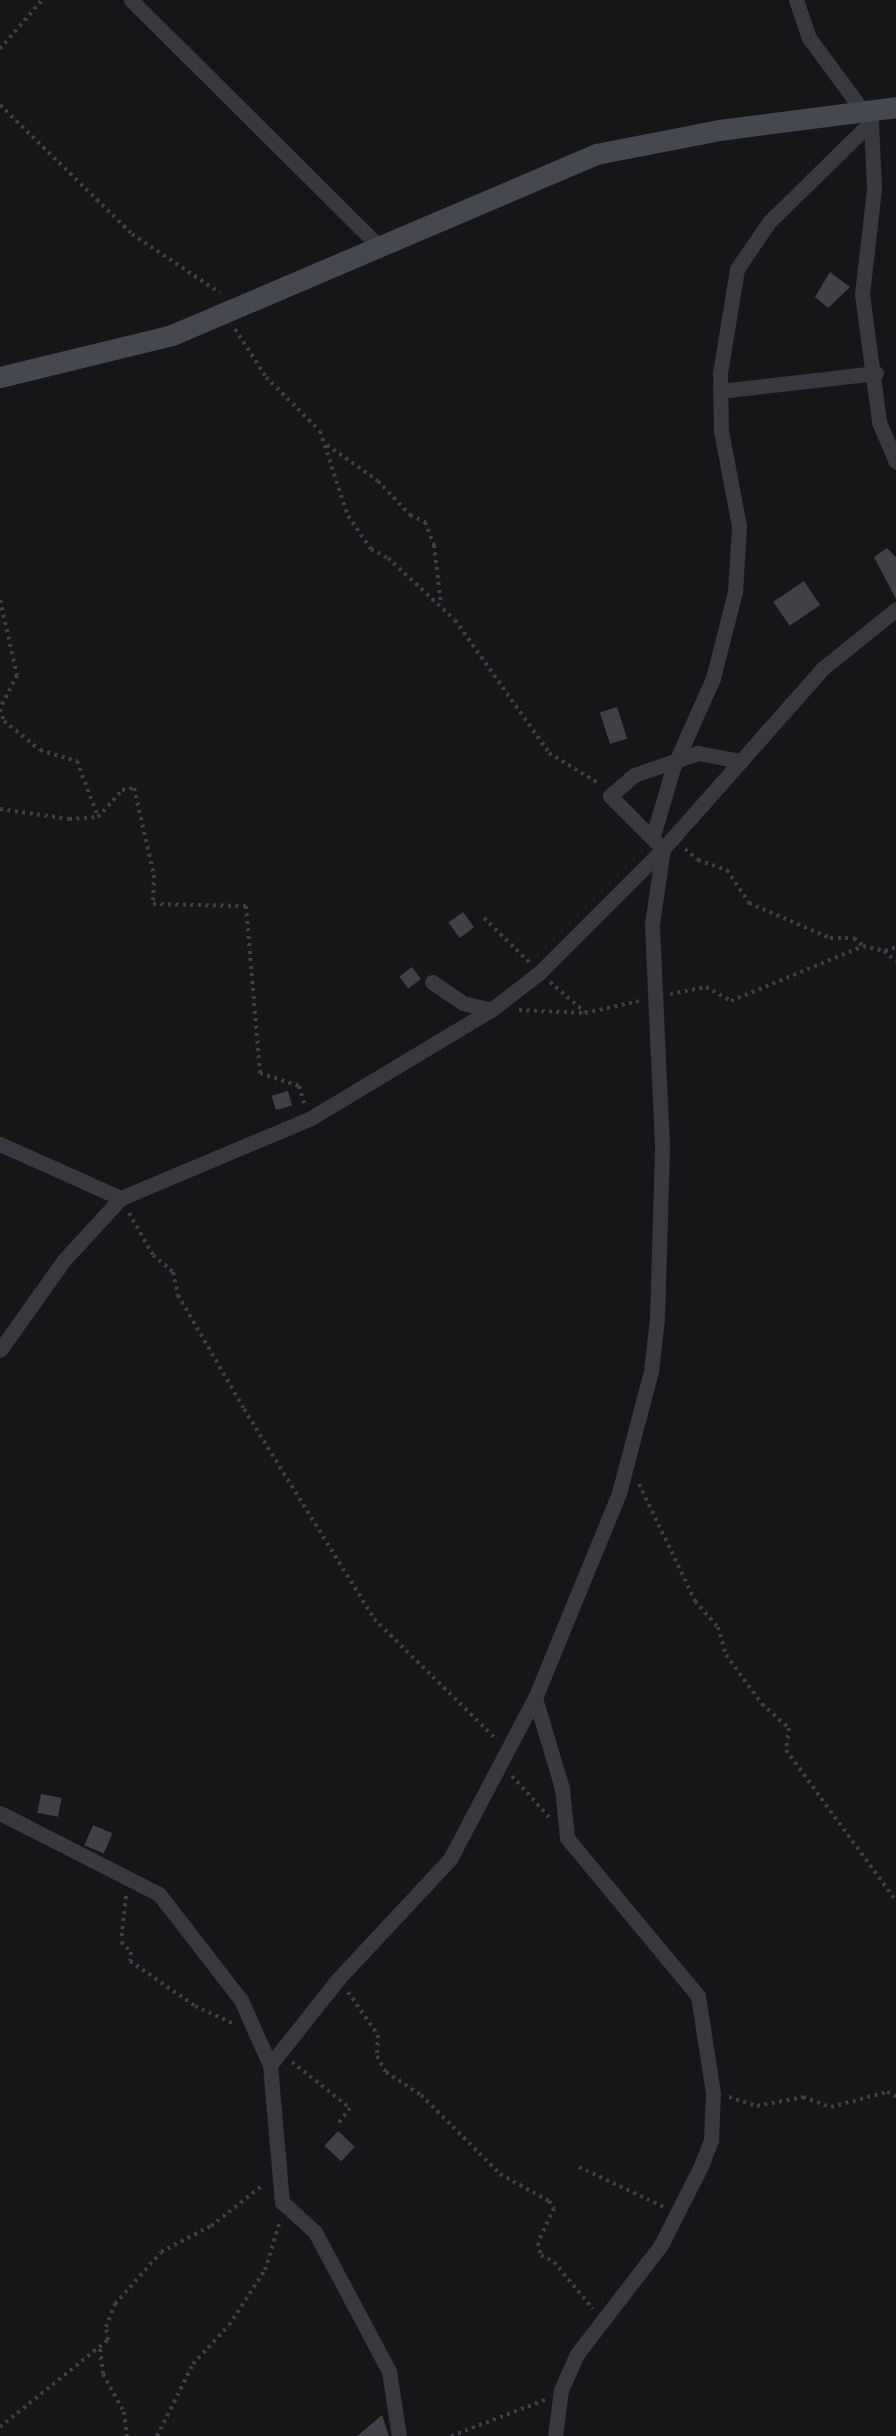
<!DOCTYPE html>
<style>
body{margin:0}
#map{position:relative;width:896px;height:2436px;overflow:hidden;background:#161618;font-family:"Roboto Condensed",sans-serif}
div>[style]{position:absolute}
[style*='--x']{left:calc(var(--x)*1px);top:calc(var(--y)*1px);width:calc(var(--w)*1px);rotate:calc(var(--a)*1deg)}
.building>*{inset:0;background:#404146;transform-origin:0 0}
.path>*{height:4px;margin-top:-2px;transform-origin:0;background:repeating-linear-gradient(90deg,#3d4045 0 3px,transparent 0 7.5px)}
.street>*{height:15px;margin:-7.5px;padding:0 7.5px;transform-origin:7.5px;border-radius:7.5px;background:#37393e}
.secondary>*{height:21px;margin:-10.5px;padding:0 10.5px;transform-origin:10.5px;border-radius:10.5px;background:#45484e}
span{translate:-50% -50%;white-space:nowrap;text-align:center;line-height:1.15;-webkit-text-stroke:5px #111113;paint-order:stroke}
</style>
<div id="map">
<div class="building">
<div style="clip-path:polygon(830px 272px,850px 287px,828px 308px,815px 297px)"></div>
<div style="clip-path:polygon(887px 548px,896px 557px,896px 599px,874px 557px)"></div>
<div style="left:804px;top:581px;width:29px;height:37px;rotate:56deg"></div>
<div style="left:617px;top:707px;width:33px;height:18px;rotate:72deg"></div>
<div style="left:463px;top:912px;width:19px;height:18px;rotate:54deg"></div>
<div style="left:412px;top:967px;width:15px;height:16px;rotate:53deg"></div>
<div style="left:288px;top:1091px;width:15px;height:17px;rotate:74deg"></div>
<div style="left:41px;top:1794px;width:21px;height:19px;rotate:11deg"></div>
<div style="left:93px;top:1825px;width:21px;height:22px;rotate:23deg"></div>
<div style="left:338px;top:2131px;width:23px;height:20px;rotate:43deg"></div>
<div style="clip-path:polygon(382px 2415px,389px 2436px,357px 2436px)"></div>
</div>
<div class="path">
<div style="--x:0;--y:49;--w:65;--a:-49.4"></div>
<div style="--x:0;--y:105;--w:185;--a:44.3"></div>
<div style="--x:132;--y:234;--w:106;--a:33.8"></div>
<div style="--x:235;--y:329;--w:57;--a:57.1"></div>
<div style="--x:266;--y:377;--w:76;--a:45"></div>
<div style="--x:320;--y:431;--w:89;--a:71.8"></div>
<div style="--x:348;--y:516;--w:40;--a:55.1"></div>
<div style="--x:371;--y:549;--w:19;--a:28"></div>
<div style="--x:388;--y:558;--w:91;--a:42.8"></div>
<div style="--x:455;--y:620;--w:163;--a:54.7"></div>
<div style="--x:549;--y:753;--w:60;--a:31.3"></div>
<div style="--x:327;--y:445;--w:62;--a:35.2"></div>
<div style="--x:378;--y:481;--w:47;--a:46.7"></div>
<div style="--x:410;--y:515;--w:17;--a:25"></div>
<div style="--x:425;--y:522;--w:25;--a:69"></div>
<div style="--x:434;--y:545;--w:60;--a:83.3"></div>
<div style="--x:0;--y:600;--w:77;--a:77.2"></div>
<div style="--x:17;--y:675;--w:38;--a:117"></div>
<div style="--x:0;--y:709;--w:13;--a:72"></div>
<div style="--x:4;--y:721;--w:46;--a:38.9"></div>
<div style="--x:40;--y:750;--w:39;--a:17"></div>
<div style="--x:77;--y:761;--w:60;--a:69.4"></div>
<div style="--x:98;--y:817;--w:36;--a:-48"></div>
<div style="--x:122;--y:790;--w:12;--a:-9"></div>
<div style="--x:134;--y:788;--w:89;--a:77.1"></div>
<div style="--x:154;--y:875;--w:29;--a:92"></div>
<div style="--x:153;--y:904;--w:93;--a:1.2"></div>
<div style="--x:246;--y:906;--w:168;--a:85.2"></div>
<div style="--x:260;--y:1073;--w:41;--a:18.4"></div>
<div style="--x:299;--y:1086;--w:19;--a:74"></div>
<div style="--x:0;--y:809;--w:70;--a:8.2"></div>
<div style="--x:69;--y:819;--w:29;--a:-4"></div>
<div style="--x:685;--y:849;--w:17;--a:40"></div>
<div style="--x:698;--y:860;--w:31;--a:19"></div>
<div style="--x:727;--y:870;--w:40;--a:56"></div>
<div style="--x:749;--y:903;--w:88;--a:23.4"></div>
<div style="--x:830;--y:938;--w:24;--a:0"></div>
<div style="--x:854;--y:938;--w:11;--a:41"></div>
<div style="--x:484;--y:918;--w:63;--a:44.4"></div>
<div style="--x:885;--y:951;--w:12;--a:-20"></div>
<div style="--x:550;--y:982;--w:46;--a:40.6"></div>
<div style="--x:670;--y:994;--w:37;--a:-11"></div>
<div style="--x:706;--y:987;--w:29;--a:29"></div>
<div style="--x:731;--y:1001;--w:143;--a:-22.6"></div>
<div style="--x:863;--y:946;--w:22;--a:13"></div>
<div style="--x:884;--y:951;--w:16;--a:40"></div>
<div style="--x:519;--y:1010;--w:66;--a:2.6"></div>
<div style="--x:585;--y:1013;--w:55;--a:-12.5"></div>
<div style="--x:129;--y:1213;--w:48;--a:60.3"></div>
<div style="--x:153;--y:1255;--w:26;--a:40"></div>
<div style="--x:173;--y:1272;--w:24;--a:78"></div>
<div style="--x:178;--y:1295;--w:132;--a:59.9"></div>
<div style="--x:244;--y:1409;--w:247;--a:58.2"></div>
<div style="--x:374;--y:1619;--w:171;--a:44.5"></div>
<div style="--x:639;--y:1484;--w:130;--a:64.4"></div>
<div style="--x:695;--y:1601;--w:35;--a:49"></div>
<div style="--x:718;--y:1627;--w:29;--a:74"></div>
<div style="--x:726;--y:1655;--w:61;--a:53.7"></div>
<div style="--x:762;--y:1704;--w:36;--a:42"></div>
<div style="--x:789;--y:1728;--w:22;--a:98"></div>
<div style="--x:786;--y:1750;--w:187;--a:53.9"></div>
<div style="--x:512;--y:1776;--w:55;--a:47.9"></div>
<div style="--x:126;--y:1896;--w:46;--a:96.2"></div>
<div style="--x:121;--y:1942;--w:14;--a:45"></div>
<div style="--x:131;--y:1952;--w:9;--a:96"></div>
<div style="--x:130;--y:1961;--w:79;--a:34.7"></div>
<div style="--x:195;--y:2006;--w:43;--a:24.8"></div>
<div style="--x:348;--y:1992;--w:52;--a:55.1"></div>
<div style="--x:378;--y:2035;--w:21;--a:93"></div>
<div style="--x:377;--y:2056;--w:18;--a:61"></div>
<div style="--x:386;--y:2072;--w:42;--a:33.3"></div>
<div style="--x:421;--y:2095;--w:112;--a:45"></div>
<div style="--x:500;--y:2174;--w:56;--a:28.9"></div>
<div style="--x:549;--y:2201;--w:9;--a:54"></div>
<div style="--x:554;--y:2208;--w:38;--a:115"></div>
<div style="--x:538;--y:2243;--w:12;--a:76"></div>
<div style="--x:541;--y:2255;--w:15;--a:28"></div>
<div style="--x:554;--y:2262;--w:61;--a:50.3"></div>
<div style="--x:292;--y:2062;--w:74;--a:38.4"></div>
<div style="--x:350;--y:2108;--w:21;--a:127"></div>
<div style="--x:729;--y:2097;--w:29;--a:18"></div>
<div style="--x:757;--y:2106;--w:47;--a:-11.1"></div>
<div style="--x:803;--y:2097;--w:30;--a:20"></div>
<div style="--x:831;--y:2107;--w:58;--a:-15"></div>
<div style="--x:887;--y:2092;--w:10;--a:24"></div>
<div style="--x:579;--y:2167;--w:94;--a:25.2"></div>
<div style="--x:100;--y:2349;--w:25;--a:83"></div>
<div style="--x:103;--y:2374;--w:43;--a:61.1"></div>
<div style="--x:124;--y:2412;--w:24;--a:83"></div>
<div style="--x:0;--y:2427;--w:139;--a:-38.9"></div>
<div style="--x:108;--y:2340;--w:13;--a:-99"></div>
<div style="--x:106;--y:2327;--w:25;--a:-69"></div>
<div style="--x:115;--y:2304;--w:69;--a:-48.5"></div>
<div style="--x:161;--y:2252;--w:56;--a:-27.5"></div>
<div style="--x:211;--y:2226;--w:66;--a:-38.3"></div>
<div style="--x:157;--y:2436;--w:80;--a:-63.4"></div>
<div style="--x:193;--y:2364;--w:53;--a:-47.3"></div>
<div style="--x:229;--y:2325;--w:66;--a:-56.8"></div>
<div style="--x:265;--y:2270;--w:51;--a:-73"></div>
<div style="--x:451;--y:2436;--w:101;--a:-21"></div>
</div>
<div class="street">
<div style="--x:131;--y:0;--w:348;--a:44.8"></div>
<div style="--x:871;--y:122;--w:67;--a:87.4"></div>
<div style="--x:874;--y:189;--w:106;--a:96.5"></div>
<div style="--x:862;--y:294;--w:129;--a:82.4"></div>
<div style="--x:879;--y:422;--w:43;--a:67"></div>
<div style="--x:720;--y:391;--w:157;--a:-6.6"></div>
<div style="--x:653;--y:836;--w:71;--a:-73.6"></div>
<div style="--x:673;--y:768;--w:98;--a:-66"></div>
<div style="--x:713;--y:678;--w:89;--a:-75.7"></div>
<div style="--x:735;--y:592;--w:66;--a:-86.5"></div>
<div style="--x:739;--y:526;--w:97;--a:-100.7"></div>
<div style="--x:721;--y:431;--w:58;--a:-91"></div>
<div style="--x:720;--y:373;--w:105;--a:-80.7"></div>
<div style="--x:737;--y:269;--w:57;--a:-55.8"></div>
<div style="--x:769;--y:222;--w:143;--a:-44.4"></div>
<div style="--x:871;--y:122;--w:104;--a:-126.4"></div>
<div style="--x:809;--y:38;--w:40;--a:-108.9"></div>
<div style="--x:656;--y:842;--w:65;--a:-135"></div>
<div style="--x:610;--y:796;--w:32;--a:-41"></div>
<div style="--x:634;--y:775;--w:68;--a:-19"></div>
<div style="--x:698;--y:753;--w:44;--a:10.5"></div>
<div style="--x:432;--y:982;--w:37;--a:34"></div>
<div style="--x:463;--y:1003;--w:29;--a:14"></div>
<div style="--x:0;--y:1144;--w:133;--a:24.1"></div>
<div style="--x:0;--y:1350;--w:110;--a:-54.6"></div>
<div style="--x:64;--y:1260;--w:84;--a:-47.4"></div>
<div style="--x:121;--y:1198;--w:206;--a:-22.8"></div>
<div style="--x:311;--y:1118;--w:210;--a:-31"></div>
<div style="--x:491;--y:1010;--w:61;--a:-37.6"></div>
<div style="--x:539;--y:973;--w:175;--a:-45"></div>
<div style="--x:535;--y:1698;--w:94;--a:73.3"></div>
<div style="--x:562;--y:1788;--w:50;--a:84.3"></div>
<div style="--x:567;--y:1838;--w:205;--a:50.3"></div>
<div style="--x:698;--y:1996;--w:98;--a:81.2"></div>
<div style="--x:713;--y:2093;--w:47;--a:92.4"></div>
<div style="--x:711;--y:2140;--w:28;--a:111"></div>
<div style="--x:701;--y:2166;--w:89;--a:116.9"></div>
<div style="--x:661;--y:2245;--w:138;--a:127.6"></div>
<div style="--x:577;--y:2354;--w:39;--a:114"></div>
<div style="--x:561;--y:2390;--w:46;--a:97.4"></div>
<div style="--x:0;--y:1813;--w:178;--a:27"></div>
<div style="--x:159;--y:1894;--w:134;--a:52.3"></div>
<div style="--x:241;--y:2000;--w:71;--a:66"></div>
<div style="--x:270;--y:2065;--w:138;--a:85"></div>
<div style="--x:282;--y:2202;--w:45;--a:42.3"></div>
<div style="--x:315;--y:2232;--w:157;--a:62"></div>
<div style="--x:389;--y:2371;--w:66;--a:81.3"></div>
<div style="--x:270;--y:2065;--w:111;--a:-51.6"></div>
<div style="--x:339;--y:1978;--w:163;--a:-47"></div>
<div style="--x:450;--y:1859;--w:182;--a:-62.2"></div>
<div style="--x:535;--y:1698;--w:222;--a:-67.7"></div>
<div style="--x:619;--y:1493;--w:126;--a:-75.3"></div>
<div style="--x:651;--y:1371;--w:53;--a:-83.5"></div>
<div style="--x:657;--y:1318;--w:172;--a:-88.3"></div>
<div style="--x:662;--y:1146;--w:222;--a:-92.6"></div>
<div style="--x:652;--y:924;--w:76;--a:-81.7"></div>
<div style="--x:663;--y:849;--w:240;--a:-48.5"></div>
<div style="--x:822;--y:669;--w:95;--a:-39"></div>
</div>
<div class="secondary">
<div style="--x:0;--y:377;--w:177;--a:-13.7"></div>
<div style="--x:172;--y:335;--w:461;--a:-23.1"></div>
<div style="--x:596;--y:154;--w:125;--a:-11"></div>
<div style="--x:719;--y:130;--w:178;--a:-7.4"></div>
</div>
</div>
